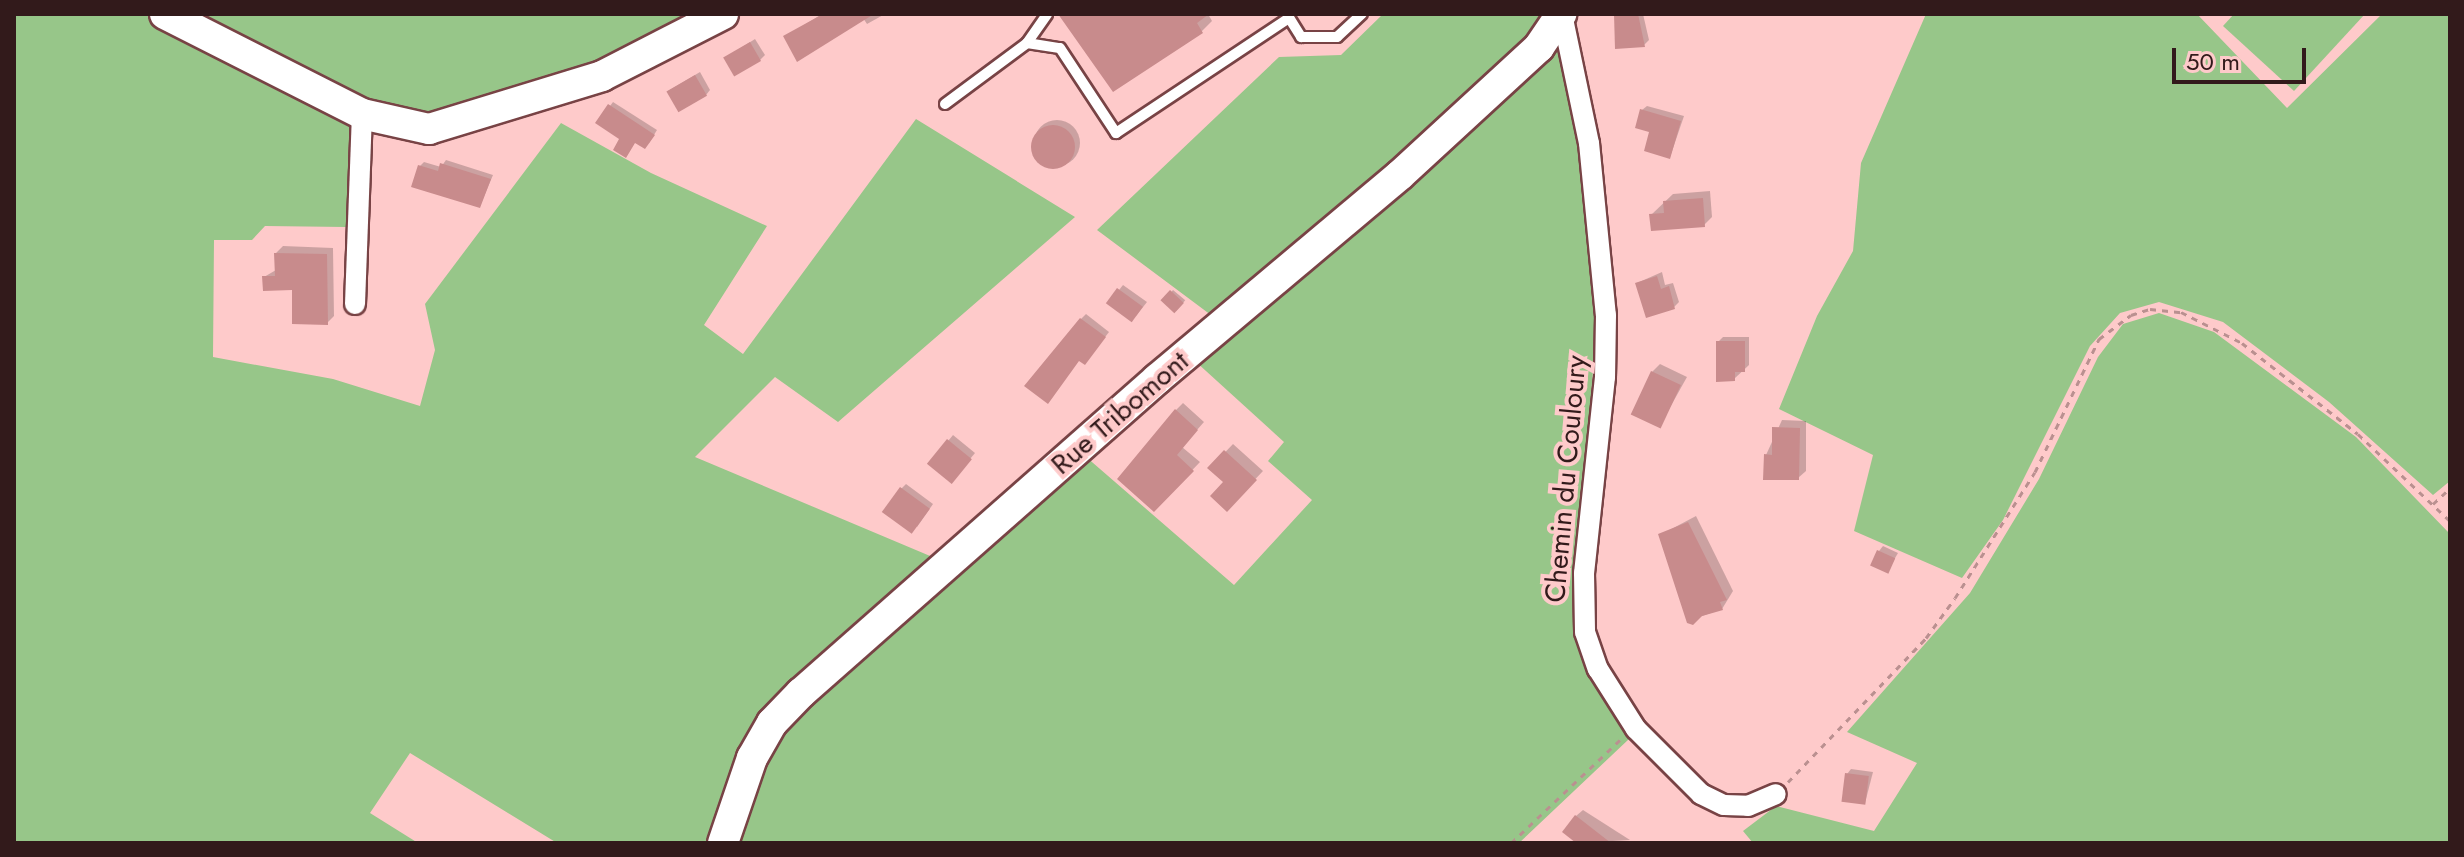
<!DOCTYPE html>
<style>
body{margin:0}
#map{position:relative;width:2464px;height:857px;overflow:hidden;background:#fecaca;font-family:Jost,sans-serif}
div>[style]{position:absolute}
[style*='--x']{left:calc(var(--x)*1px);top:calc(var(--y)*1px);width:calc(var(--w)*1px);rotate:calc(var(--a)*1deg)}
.green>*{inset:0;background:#97c689}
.shadow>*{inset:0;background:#0003;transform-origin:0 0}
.round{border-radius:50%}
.building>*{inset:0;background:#c88b8c;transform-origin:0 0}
.path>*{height:3px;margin-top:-1.5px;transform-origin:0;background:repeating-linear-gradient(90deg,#ba9090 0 6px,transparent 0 12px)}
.roads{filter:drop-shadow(2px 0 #784345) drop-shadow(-2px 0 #784345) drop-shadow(0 2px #784345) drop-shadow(0 -2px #784345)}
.lane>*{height:10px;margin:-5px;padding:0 5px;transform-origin:5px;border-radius:5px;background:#fff}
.street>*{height:20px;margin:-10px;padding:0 10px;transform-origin:10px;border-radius:10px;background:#fff}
.secondary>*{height:30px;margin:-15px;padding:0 15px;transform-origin:15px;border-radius:15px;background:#fff}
span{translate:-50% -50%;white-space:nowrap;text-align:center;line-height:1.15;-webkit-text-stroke:8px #fecaca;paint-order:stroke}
.street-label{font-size:28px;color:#321a1b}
.frame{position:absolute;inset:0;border:16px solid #321a1b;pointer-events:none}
.scale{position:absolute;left:2172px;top:48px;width:134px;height:36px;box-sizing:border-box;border:4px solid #321a1b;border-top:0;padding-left:10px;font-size:24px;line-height:28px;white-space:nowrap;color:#321a1b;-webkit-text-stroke:6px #fecaca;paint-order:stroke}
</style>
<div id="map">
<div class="green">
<div style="clip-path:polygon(14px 14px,148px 14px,350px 116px,346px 227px,265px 226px,252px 240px,214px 240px,213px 357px,333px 379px,420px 406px,435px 350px,425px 304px,561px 123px,651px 173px,767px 226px,704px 325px,743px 354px,916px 119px,1075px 217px,838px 422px,775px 377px,695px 457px,942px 561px,779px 698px,712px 843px,557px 843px,410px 753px,370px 813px,418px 843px,14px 843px)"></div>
<div style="clip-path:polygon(184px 14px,702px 14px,604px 64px,434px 115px,382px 112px)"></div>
<div style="clip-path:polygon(1383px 14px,1544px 14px,1534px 42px,1219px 321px,1097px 230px,1279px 57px,1341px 55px)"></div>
<div style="clip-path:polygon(1926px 14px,2197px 14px,2287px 108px,2382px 14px,2450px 14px,2450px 481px,2433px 495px,2329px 402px,2223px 322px,2159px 302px,2120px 313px,2090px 346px,2003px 520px,1962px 578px,1854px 531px,1873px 455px,1779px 409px,1817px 316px,1853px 251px,1861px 163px)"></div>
<div style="clip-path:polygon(2234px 14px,2365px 14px,2294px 91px,2223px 26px)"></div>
<div style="clip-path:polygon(1553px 47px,1565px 52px,1585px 178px,1596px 333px,1574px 611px,1584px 653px,1629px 739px,1519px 843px,730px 843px,745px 789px,791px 716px,1085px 456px,1234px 585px,1312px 500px,1268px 461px,1284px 442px,1195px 361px,1538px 70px)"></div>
<div style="clip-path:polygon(2159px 313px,2214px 332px,2356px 437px,2450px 534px,2450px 843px,1753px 843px,1743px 831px,1776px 806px,1874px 831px,1917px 763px,1847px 732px,1970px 593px,2039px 479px,2098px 357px,2123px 324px)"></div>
</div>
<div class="shadow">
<div style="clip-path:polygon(822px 14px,885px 14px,867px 24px,863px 18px,785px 37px)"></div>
<div style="clip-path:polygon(1061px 14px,1208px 14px,1212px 21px,1202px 31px)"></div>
<div style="clip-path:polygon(1616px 14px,1643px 14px,1649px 40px,1644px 45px)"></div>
<div style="clip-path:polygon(755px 39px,765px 55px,760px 60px,725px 58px)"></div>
<div style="clip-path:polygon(700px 72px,710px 90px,706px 95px,668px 91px)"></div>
<div style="clip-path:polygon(613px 102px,657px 130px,649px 143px,636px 141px,610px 106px)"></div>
<div style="clip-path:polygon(1647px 106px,1684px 116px,1670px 157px,1642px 110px)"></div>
<div class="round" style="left:1034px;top:120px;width:46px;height:46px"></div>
<div style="clip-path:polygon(446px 160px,493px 175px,480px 206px,420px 166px,424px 162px,441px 167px)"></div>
<div style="clip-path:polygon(1710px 191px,1712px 217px,1704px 225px,1651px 215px,1673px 194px)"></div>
<div style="clip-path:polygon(283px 246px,333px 248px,334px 316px,327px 323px,294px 288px,264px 277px,276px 270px,276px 253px)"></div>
<div style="clip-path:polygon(1662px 272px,1665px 285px,1673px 283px,1679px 302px,1674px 307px,1637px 283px)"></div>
<div style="clip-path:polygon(1123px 285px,1147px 302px,1136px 316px,1119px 290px)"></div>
<div style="left:1173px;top:290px;width:16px;height:14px;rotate:40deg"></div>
<div style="clip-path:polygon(1086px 314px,1109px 332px,1089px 358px,1081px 319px)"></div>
<div style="clip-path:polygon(1723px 337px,1749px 337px,1749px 365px,1734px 379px,1718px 342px)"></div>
<div style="clip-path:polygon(1660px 364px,1687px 377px,1659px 427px,1652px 372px)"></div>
<div style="clip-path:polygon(1183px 403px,1204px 422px,1182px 447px,1200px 462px,1154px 510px,1176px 410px)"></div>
<div style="clip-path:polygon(1782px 420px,1806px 421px,1806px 471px,1798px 478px,1766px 455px)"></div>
<div style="clip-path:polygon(953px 435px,975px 453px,956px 476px,930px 463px)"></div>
<div style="clip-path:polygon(1233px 444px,1263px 471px,1227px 509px,1226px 482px,1210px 468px)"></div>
<div style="clip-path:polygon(906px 484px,933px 504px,917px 527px,901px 489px)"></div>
<div style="clip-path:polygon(1696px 516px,1733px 591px,1722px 609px,1688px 621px,1660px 535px)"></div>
<div style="clip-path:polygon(1883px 546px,1898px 553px,1887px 572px,1879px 551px)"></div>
<div style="clip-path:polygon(1851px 769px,1873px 772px,1865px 803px,1847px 774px)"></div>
<div style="clip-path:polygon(1583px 810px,1630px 840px,1579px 843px,1576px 816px)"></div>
</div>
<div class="building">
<div style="clip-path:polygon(823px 14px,874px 14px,797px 62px,783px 36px)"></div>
<div style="clip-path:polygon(1058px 14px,1209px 14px,1197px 23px,1203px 33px,1113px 92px)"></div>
<div style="clip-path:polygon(1614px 14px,1638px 14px,1645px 47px,1615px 49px)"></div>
<div style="left:750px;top:42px;width:22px;height:31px;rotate:60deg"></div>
<div style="left:695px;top:75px;width:24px;height:33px;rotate:60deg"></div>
<div style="clip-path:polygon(608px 104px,655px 135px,645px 149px,635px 143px,626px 158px,613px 150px,619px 139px,595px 123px)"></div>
<div style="clip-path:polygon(1640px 109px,1681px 121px,1670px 159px,1644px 151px,1649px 132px,1635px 128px)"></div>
<div class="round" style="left:1031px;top:125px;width:44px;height:44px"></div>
<div style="clip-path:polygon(440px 163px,491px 179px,480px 208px,411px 187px,418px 165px,438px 171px)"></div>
<div style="clip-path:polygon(1703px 198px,1705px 227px,1651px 231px,1649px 214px,1664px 213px,1663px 201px)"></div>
<div style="clip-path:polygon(274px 253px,327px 254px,328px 325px,292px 324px,292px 290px,263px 291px,262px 276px,275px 276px)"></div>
<div style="clip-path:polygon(1657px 276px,1661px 289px,1669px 286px,1675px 309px,1646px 318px,1635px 283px)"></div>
<div style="left:1117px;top:288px;width:32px;height:19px;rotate:36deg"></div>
<div style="left:1170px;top:290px;width:19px;height:14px;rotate:43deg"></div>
<div style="clip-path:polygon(1080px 318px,1106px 337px,1085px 365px,1079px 361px,1048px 404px,1024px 386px)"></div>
<div style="clip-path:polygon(1716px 341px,1745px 341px,1745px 372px,1735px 372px,1735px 381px,1716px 382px)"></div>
<div style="left:1651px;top:371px;width:33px;height:48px;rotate:25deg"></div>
<div style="clip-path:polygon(1175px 409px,1198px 430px,1177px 455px,1194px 471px,1154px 512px,1117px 479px)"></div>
<div style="clip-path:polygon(1772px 427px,1800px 428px,1799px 480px,1763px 480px,1764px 454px,1772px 455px)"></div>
<div style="left:947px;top:439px;width:32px;height:32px;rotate:39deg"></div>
<div style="clip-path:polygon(1224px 450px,1257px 480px,1227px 512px,1210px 496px,1223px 482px,1207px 468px)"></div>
<div style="left:900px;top:487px;width:37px;height:31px;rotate:36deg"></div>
<div style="clip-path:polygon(1688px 522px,1727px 600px,1720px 602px,1723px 610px,1702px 616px,1693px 625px,1687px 623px,1658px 534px)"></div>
<div style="left:1877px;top:550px;width:20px;height:17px;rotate:24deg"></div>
<div style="left:1845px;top:773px;width:24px;height:29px;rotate:7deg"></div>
<div style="clip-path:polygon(1575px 815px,1611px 843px,1576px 843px,1562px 832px)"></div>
</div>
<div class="path">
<div style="--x:2433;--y:504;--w:23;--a:-43"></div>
<div style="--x:1788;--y:782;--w:199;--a:-46.2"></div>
<div style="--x:1926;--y:638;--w:49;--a:-54.1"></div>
<div style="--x:1955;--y:598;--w:149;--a:-57.6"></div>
<div style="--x:2035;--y:472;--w:148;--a:-64.3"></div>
<div style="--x:2099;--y:339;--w:40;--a:-37"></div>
<div style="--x:2131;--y:315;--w:20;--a:-18"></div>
<div style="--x:2150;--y:309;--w:31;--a:6"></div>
<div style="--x:2181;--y:312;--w:68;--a:26.9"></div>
<div style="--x:2242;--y:343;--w:147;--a:38.1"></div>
<div style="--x:2358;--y:434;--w:127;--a:43.4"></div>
<div style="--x:1511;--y:843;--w:150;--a:-43.4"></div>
</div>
<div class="roads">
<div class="lane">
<div style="--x:1288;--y:16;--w:25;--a:58"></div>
<div style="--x:1301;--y:37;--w:36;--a:0"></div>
<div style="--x:1337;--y:37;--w:34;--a:-43"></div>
<div style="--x:1027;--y:43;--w:33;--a:9"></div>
<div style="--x:1060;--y:48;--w:102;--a:56.6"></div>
<div style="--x:1116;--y:133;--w:208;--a:-33.6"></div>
<div style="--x:945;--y:104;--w:102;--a:-36.6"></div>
<div style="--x:1027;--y:43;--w:35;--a:-55"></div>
</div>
<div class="street">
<div style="--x:1562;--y:14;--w:132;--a:78.2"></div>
<div style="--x:1589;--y:143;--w:173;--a:84.4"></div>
<div style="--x:1606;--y:315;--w:62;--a:90.9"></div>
<div style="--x:1605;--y:377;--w:197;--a:96.1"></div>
<div style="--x:1584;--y:573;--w:59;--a:89"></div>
<div style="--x:1585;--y:632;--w:39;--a:71"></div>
<div style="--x:1598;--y:669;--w:71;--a:57.7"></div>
<div style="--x:1636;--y:729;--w:92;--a:45"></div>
<div style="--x:1701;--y:794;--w:25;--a:26"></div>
<div style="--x:1724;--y:805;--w:24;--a:2"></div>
<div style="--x:1748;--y:806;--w:30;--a:-23"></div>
<div style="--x:355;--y:304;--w:190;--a:-87.9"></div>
</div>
<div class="secondary">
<div style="--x:165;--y:14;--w:221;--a:26.9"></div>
<div style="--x:362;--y:114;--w:69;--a:12.6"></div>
<div style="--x:429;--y:129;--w:181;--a:-17"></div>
<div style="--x:602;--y:76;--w:136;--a:-27.1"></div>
<div style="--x:723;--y:843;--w:90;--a:-71.2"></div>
<div style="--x:752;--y:758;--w:40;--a:-60.3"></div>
<div style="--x:772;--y:723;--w:42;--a:-46"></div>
<div style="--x:801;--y:693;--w:475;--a:-41.4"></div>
<div style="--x:1157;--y:379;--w:317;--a:-40"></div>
<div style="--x:1400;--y:175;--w:189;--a:-42.6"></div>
<div style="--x:1539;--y:47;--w:40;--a:-56"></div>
</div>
</div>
<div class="street-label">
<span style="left:1120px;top:413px;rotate:-41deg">Rue Tribomont</span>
<span style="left:1566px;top:479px;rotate:-85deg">Chemin du Couloury</span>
</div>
<div class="frame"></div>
<div class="scale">50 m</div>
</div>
